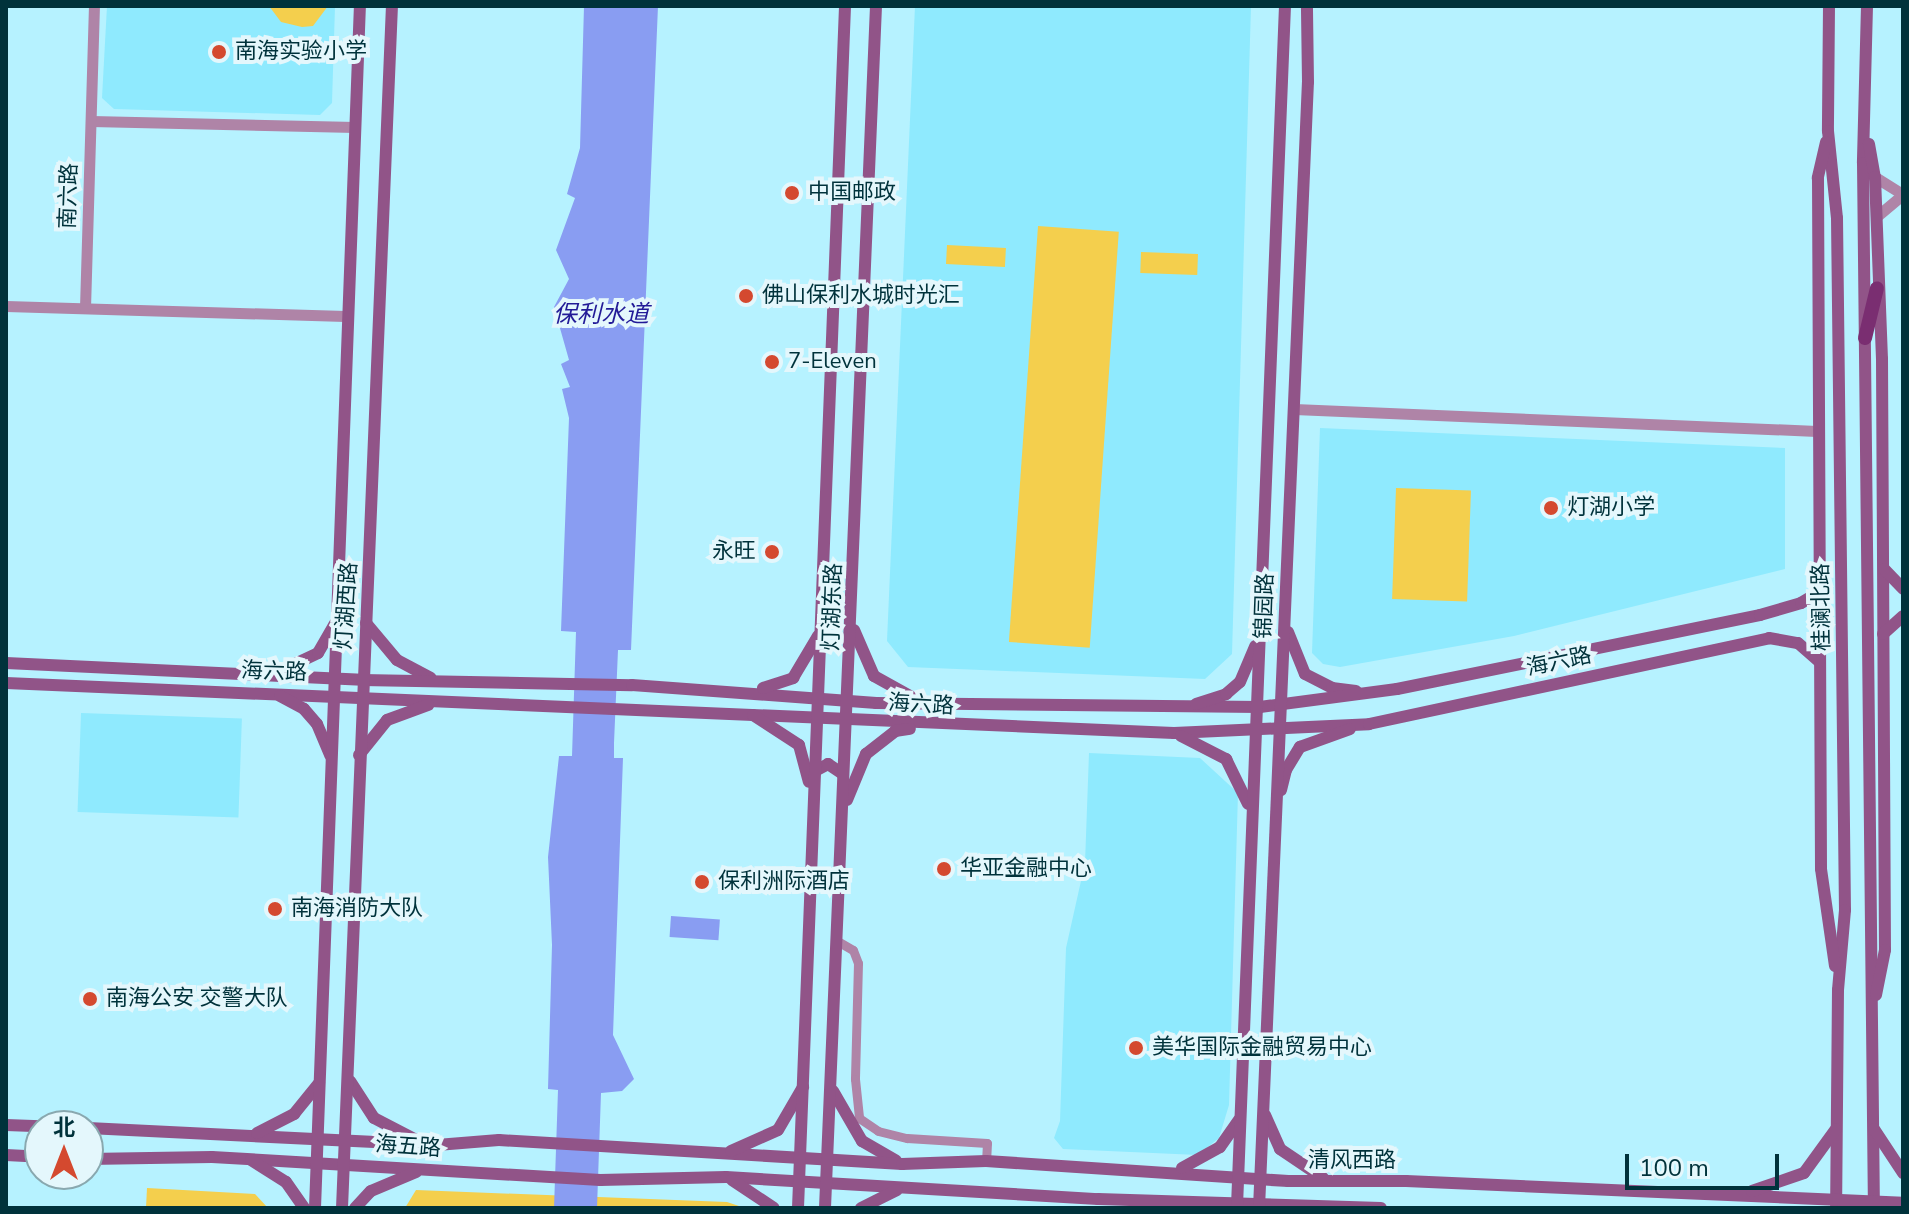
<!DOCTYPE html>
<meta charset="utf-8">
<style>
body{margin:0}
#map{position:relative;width:1909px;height:1214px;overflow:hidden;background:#b6f2ff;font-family:"Nunito Sans","Noto Sans SC",sans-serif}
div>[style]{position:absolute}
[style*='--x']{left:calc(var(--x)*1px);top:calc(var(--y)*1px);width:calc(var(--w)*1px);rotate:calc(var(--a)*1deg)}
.built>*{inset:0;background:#8feafe;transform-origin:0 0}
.green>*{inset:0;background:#f4cf4d;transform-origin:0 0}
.water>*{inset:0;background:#899df2;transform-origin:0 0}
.minor>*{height:9px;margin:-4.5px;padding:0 4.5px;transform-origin:4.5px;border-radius:4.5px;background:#af84a7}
.tertiary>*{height:11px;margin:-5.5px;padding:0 5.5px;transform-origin:5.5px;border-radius:5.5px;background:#af84a7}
.secondary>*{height:12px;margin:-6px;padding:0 6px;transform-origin:6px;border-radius:6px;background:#915488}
.primary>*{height:14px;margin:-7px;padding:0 7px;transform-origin:7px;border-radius:7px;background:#7a2e71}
.dots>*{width:22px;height:22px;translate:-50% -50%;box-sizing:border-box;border:4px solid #e4f7fc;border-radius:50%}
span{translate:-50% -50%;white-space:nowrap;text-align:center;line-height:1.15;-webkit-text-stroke:8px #e4f7fc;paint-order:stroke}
.poi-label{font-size:22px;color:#00323b}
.left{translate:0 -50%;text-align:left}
.right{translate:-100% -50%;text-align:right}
.street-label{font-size:22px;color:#00323b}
.water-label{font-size:24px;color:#221a97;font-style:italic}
.frame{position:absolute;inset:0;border:8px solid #00323b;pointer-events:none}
.north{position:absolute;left:24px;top:1110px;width:80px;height:80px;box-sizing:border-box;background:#e4f7fc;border:2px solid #89a8af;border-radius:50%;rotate:0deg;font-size:22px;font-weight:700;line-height:32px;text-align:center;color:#00323b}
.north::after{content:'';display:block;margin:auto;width:28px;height:36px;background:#d4492f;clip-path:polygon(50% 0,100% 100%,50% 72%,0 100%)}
.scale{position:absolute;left:1625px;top:1154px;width:154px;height:36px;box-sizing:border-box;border:4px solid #00323b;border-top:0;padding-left:10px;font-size:24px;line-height:28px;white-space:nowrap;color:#00323b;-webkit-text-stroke:6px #e4f7fc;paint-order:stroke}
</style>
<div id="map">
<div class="built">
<div style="clip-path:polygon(107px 6px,335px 6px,332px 103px,320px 115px,114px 109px,102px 98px)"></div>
<div style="clip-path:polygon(915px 6px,1251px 6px,1232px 654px,1205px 679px,908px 667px,887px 641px)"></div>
<div style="clip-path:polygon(1320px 428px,1785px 448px,1785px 569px,1514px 636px,1340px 667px,1323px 664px,1312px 653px)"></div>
<div style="left:81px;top:713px;width:161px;height:99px;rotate:2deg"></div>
<div style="clip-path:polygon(1089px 753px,1200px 758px,1238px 793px,1229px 1105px,1219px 1138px,1198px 1155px,1063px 1149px,1054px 1138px,1060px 1121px,1066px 948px,1085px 863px)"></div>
</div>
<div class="green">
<div style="clip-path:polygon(269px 6px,328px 6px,313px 26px,302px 27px,281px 22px)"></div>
<div style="left:1038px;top:226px;width:81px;height:417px;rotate:4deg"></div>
<div style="left:947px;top:245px;width:59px;height:19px;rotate:3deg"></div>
<div style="left:1141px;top:252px;width:57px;height:21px;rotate:2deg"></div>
<div style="left:1396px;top:488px;width:75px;height:111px;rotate:2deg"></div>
<div style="clip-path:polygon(147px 1188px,255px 1194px,268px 1208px,146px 1208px)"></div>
<div style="clip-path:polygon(416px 1190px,727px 1202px,745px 1208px,405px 1208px)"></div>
</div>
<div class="water">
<div style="clip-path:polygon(584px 6px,658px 6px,631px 650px,618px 650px,614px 743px,614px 758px,623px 758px,613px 1035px,634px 1079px,622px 1091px,601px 1093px,597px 1208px,554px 1208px,558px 1090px,548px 1089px,552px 945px,548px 857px,559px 756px,572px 756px,576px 632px,561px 631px,569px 418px,562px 389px,570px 387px,561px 364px,569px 360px,554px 307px,569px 279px,556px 250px,575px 198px,567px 194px,580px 148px)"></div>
<div style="left:671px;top:916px;width:49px;height:21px;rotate:4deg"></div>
</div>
<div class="minor">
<div style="--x:839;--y:942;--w:16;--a:30"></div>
<div style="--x:853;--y:950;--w:14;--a:69"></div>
<div style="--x:858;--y:963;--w:116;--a:91.5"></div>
<div style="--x:855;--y:1079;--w:39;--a:84"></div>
<div style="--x:859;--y:1118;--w:23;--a:34"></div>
<div style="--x:878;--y:1131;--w:30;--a:14"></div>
<div style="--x:907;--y:1138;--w:80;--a:3.6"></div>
<div style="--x:987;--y:1143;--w:18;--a:93"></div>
</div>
<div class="tertiary">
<div style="--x:91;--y:121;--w:264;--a:1.3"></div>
<div style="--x:1875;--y:177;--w:32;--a:32"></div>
<div style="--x:1876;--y:217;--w:35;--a:-40"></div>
<div style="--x:6;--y:306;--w:339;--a:1.7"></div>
<div style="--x:85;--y:308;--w:302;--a:-88.3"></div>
<div style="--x:1294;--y:409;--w:523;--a:2.41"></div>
</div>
<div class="secondary">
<div style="--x:1829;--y:6;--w:125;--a:90.5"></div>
<div style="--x:1828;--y:131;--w:87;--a:84.1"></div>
<div style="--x:1837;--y:218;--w:692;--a:89.34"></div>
<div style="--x:1845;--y:910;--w:80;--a:95"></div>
<div style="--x:1838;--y:990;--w:218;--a:90.5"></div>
<div style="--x:1867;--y:6;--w:157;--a:91.5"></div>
<div style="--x:1863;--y:163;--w:1042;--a:89.4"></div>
<div style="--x:1826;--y:142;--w:37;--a:103"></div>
<div style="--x:1818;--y:178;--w:691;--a:89.75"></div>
<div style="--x:1821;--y:869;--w:98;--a:81.8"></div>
<div style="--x:1869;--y:144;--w:34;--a:80"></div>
<div style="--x:1875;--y:177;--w:182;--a:87.8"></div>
<div style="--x:1882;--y:359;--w:591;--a:89.71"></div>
<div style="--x:1885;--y:950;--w:46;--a:101.3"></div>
<div style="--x:1884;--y:569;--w:28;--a:46"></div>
<div style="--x:366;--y:623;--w:48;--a:50"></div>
<div style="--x:397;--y:660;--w:38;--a:28"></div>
<div style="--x:854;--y:630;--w:50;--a:66.5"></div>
<div style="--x:874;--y:676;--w:51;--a:29.1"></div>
<div style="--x:1288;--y:632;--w:45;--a:68"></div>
<div style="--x:1305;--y:674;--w:30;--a:27"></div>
<div style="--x:1332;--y:688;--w:24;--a:7"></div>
<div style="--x:1883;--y:634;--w:27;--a:-42"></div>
<div style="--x:6;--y:663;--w:356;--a:2.7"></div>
<div style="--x:362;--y:680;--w:270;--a:1.1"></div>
<div style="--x:632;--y:685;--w:245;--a:4.2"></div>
<div style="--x:876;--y:703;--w:384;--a:0.6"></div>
<div style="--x:1260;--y:707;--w:138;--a:-7.5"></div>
<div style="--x:1397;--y:689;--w:370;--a:-11.5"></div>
<div style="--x:1760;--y:615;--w:43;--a:-16.3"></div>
<div style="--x:1801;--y:603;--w:21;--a:-31"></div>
<div style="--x:280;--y:671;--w:42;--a:-25.3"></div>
<div style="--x:318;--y:653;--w:34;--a:-60"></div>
<div style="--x:6;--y:683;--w:1169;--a:2.45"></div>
<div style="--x:1174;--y:733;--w:195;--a:-2.6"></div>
<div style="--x:1369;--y:724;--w:409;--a:-12.1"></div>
<div style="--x:1769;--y:638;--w:29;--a:10"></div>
<div style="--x:1798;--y:643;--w:28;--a:41"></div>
<div style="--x:763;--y:688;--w:32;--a:-18"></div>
<div style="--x:793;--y:678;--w:49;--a:-59.2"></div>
<div style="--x:280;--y:696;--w:27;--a:28"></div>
<div style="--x:304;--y:709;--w:20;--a:49"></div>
<div style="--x:317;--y:724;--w:34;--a:67"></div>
<div style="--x:1196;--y:704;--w:32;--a:-18"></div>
<div style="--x:1226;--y:694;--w:18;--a:-41"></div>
<div style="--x:1240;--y:682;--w:39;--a:-67"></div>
<div style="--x:753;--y:715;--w:55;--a:33.1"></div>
<div style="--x:799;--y:745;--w:38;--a:75"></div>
<div style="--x:1181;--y:736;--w:51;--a:27.1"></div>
<div style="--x:1226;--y:759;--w:50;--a:63.9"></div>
<div style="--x:359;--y:755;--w:45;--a:-51.3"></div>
<div style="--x:387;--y:720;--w:44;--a:-20.1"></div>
<div style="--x:815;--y:771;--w:15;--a:-28"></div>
<div style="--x:828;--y:764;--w:18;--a:34"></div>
<div style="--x:1281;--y:790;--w:21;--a:-76"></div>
<div style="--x:1286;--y:770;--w:27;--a:-59"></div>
<div style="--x:1300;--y:747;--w:53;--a:-19.8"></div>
<div style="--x:847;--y:800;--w:50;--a:-67.6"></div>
<div style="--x:866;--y:754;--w:37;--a:-38"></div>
<div style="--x:895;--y:731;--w:15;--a:-8"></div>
<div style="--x:350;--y:1081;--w:44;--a:57"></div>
<div style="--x:374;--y:1118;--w:50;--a:27.6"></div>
<div style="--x:833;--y:1091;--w:58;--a:59.9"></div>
<div style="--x:862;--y:1141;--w:39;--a:30"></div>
<div style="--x:1265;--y:1115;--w:37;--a:66"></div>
<div style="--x:1280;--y:1149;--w:52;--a:34"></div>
<div style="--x:6;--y:1125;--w:34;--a:2"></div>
<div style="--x:88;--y:1128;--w:349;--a:2.8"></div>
<div style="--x:437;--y:1145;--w:62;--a:-4.6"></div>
<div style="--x:499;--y:1140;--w:404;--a:3.4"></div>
<div style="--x:902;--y:1164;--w:84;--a:-2"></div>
<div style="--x:986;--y:1161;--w:303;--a:3.8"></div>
<div style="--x:1288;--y:1181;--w:118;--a:0"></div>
<div style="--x:1406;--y:1181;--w:497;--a:2.5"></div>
<div style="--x:1874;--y:1129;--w:53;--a:56.6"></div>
<div style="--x:257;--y:1133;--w:42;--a:-27.2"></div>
<div style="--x:294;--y:1114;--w:40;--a:-51"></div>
<div style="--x:731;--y:1151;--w:51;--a:-24.1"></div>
<div style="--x:778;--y:1130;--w:50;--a:-59.8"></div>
<div style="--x:6;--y:1155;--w:34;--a:3"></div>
<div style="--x:88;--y:1159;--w:124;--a:-0.9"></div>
<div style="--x:212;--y:1157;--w:389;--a:3.4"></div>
<div style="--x:600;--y:1180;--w:126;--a:-1.4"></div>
<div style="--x:726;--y:1177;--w:373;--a:3.4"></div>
<div style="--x:1098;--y:1199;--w:283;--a:1.8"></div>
<div style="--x:251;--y:1160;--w:41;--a:32.2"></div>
<div style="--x:286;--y:1182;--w:32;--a:55"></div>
<div style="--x:1182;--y:1168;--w:43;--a:-28.9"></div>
<div style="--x:1220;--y:1147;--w:33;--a:-55"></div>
<div style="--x:732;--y:1180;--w:50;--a:33.7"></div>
<div style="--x:1752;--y:1191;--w:55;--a:-19.1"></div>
<div style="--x:1804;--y:1173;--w:54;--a:-54"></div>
<div style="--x:1237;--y:1206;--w:1201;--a:-87.71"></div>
<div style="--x:315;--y:1208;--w:1203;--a:-87.86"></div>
<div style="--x:342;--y:1208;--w:1203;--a:-87.62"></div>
<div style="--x:355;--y:1208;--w:23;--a:-47"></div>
<div style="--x:371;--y:1191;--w:49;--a:-22.9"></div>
<div style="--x:798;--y:1208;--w:1203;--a:-87.76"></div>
<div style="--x:825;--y:1208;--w:1203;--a:-87.57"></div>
<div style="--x:861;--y:1208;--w:40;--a:-26.6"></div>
<div style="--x:1259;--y:1208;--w:1127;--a:-87.51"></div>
<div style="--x:1308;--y:82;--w:76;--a:-90.8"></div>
</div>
<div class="primary">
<div style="--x:1865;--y:338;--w:51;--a:-76.5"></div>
</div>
<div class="dots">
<div style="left:219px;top:52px;background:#d4492f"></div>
<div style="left:792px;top:193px;background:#d4492f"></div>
<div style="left:746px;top:296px;background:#d4492f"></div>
<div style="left:772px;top:362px;background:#d4492f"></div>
<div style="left:1551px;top:508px;background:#d4492f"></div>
<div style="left:772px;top:552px;background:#d4492f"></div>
<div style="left:944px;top:869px;background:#d4492f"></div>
<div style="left:702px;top:882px;background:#d4492f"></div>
<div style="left:275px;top:909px;background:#d4492f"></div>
<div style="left:90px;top:999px;background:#d4492f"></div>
<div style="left:1136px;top:1048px;background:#d4492f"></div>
</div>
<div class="poi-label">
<span class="left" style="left:235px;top:52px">南海实验小学</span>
<span class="left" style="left:808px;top:193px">中国邮政</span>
<span class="left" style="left:762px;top:296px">佛山保利水城时光汇</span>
<span class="left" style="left:788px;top:362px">7-Eleven</span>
<span class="left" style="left:1567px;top:508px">灯湖小学</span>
<span class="right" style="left:756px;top:552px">永旺</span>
<span class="left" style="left:960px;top:869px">华亚金融中心</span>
<span class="left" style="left:718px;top:882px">保利洲际酒店</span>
<span class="left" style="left:291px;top:909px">南海消防大队</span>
<span class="left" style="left:106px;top:999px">南海公安 交警大队</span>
<span class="left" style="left:1152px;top:1048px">美华国际金融贸易中心</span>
</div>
<div class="street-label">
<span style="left:69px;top:196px;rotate:-88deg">南六路</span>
<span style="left:347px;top:606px;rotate:-86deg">灯湖西路</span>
<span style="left:1265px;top:606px;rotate:-88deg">锦园路</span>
<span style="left:833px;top:607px;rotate:-88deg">灯湖东路</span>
<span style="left:1822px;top:607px;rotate:-91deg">桂澜北路</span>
<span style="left:1559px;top:662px;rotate:-12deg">海六路</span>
<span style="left:274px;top:672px;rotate:2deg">海六路</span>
<span style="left:921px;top:705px;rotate:3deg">海六路</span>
<span style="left:408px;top:1147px;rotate:4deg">海五路</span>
<span style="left:1352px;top:1161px">清风西路</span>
</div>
<div class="water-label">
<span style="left:601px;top:315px">保利水道</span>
</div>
<div class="frame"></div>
<div class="north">北</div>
<div class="scale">100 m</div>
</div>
